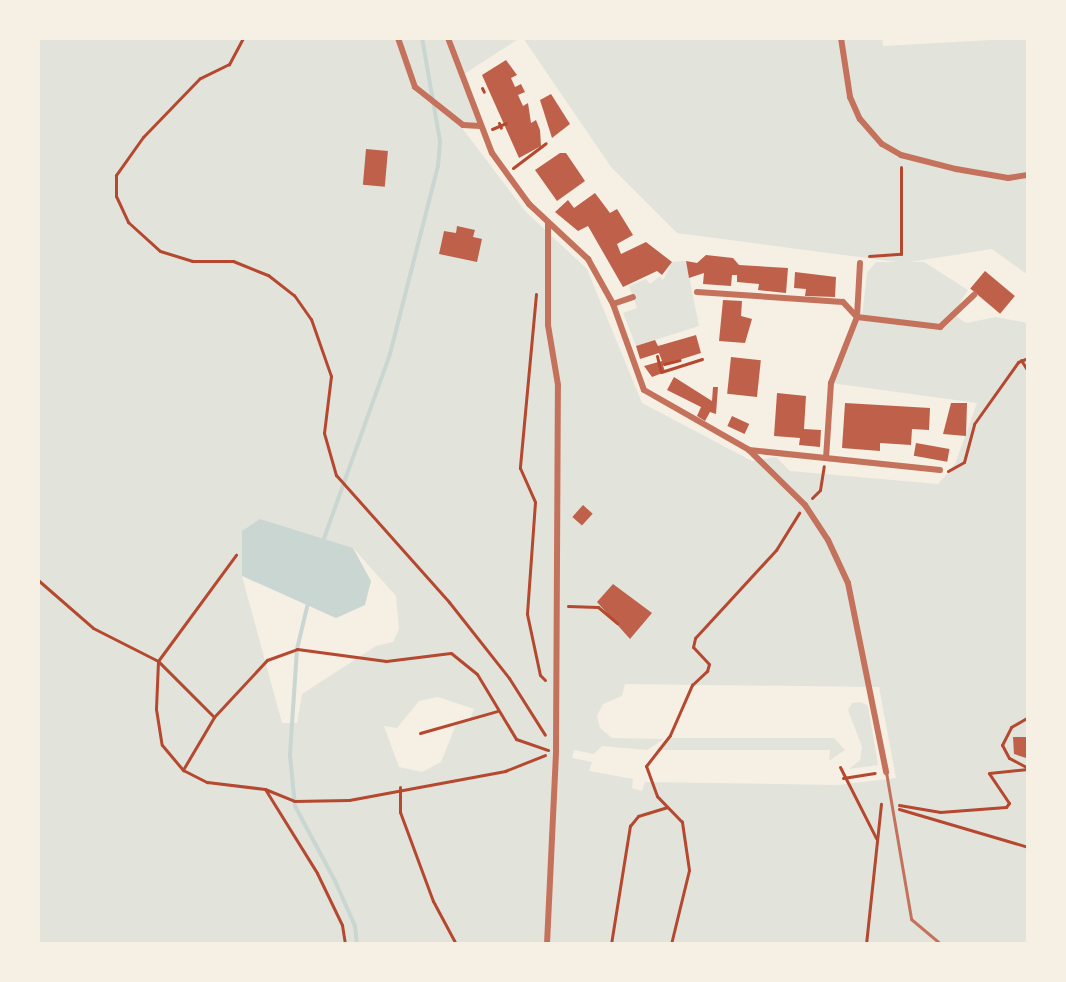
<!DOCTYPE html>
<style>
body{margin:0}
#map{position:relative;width:1066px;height:982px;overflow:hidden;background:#f6efe4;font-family:Jost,sans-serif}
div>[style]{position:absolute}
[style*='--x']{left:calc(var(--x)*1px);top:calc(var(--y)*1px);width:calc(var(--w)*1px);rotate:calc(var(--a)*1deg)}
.green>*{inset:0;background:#e2e4dc}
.water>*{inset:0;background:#c9d6d2}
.stream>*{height:4px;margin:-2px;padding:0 2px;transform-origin:2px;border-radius:2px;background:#c9d6d2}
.building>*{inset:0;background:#bf614a;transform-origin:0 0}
.path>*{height:3px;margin:-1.5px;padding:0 1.5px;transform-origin:1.5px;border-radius:1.5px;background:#b5482f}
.service>*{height:3px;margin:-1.5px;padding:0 1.5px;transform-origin:1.5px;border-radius:1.5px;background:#c5725c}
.minor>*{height:6px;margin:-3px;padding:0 3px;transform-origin:3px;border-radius:3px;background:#c5725c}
span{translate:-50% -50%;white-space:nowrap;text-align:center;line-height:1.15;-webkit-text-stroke:7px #f6efe4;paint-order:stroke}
.frame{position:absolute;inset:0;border:40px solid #f6efe4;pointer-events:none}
</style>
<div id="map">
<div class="green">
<div style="clip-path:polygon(evenodd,38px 38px,520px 38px,461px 76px,480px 126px,459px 124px,525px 211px,587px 269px,642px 403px,752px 461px,776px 457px,790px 471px,938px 484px,955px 464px,977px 403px,831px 383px,857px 317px,862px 317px,867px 273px,876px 262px,924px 262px,968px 290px,953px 314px,966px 323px,996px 317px,1028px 323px,1028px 944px,38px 944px,38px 38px,242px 532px,353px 548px,396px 596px,399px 629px,393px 642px,376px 646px,302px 694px,297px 723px,282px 723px,242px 576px,242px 532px,38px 38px,625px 684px,879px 687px,896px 778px,838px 785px,645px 782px,642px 791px,632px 788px,633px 779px,589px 771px,592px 762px,572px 758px,574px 750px,594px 754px,602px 746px,647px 750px,664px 739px,612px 738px,600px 728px,597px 716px,603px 704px,622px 696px,625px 684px,38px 38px,438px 697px,474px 709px,470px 719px,457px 722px,441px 762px,422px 772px,399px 767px,384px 726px,397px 728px,419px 701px,438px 697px)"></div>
<div style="clip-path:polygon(523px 38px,882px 38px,883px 46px,1028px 38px,1028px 275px,992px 249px,904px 263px,677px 233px,611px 167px)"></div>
<div style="clip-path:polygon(686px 261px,699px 326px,636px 346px,623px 313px,637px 308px,629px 286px,646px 279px,650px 284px,660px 276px,663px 280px,672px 262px)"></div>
<div style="clip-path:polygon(861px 702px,868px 706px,878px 765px,849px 769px,860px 760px,862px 747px,848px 710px,852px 703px)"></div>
<div style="clip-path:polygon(670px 738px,834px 738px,845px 750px,829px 761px,830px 750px,656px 750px)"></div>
</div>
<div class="water">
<div style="clip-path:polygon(260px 519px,353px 548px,371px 581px,365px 605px,336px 618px,242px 576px,242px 531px)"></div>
</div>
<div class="stream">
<div style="--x:322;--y:544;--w:202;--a:-70.3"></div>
<div style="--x:390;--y:354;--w:194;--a:-75.7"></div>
<div style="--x:438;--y:166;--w:25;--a:-85"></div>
<div style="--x:440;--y:141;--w:105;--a:-99.9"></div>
<div style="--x:308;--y:603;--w:47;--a:103.4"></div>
<div style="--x:297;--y:649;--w:106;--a:93.8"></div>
<div style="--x:290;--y:755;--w:51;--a:84.4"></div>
<div style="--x:295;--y:806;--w:85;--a:61.9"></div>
<div style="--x:335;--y:881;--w:49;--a:66"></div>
<div style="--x:355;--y:926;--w:18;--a:84"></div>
</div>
<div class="building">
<div style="clip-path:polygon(506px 60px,517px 75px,511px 78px,515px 87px,521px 84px,525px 92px,518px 95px,523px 106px,528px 103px,531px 123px,536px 120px,540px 130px,541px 146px,519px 158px,482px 75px)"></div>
<div style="clip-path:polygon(551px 94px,570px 124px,552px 138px,540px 100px)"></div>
<div style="left:366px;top:149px;width:22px;height:36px;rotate:5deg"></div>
<div style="clip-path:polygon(560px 153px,566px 153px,585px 181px,557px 201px,535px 170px)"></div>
<div style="clip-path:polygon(595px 193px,610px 213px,617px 209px,633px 235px,617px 244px,621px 254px,646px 242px,672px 262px,662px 275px,657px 271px,623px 287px,588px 226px,578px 231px,555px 212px,568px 200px,574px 208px)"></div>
<div style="clip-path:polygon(457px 226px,475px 230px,473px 237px,482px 239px,477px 262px,439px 254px,444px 231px,456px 233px)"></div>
<div style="clip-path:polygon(706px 255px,733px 258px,739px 265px,788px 268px,786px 293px,758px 290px,759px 284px,737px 282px,737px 275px,732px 275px,731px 286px,703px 284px,704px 273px,689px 278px,686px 261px,697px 263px)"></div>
<div style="left:985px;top:271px;width:39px;height:23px;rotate:40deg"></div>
<div style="clip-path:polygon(795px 272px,836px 277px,835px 297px,805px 296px,806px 289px,794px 288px)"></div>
<div style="clip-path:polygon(723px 300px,742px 301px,741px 316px,752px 319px,745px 343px,719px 341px)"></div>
<div style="clip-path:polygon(696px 335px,701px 353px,663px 365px,665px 372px,652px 377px,644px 366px,662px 361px,659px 353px,640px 359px,636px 346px,655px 340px,658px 346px)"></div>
<div style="left:731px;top:357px;width:30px;height:37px;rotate:6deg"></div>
<div style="clip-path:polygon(674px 377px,712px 401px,713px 387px,718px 387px,716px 414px,710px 412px,705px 421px,697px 416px,701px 407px,667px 390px)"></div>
<div style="clip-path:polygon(777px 393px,806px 396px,804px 429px,821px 430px,820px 447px,799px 445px,800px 438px,774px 436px)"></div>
<div style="clip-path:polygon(845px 403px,930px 408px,929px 430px,912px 429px,911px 445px,880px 443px,880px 451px,842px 448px)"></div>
<div style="clip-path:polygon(951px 403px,967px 403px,966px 436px,943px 434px)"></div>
<div style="left:732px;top:416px;width:19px;height:11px;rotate:25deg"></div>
<div style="left:916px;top:443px;width:34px;height:13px;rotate:10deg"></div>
<div style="left:583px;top:505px;width:13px;height:16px;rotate:42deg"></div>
<div style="clip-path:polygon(613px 584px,652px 613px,630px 639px,597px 602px)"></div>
<div style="clip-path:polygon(1013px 737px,1028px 737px,1026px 758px,1014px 754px)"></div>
</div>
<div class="path">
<div style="--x:243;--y:38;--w:30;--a:118"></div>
<div style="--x:229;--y:64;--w:32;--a:154"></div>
<div style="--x:200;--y:78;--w:82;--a:134"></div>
<div style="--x:143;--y:137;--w:47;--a:125.4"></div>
<div style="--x:116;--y:175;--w:21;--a:90"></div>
<div style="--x:116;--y:196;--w:29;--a:65"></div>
<div style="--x:128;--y:222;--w:43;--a:42.2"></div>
<div style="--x:160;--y:251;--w:34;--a:17"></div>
<div style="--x:192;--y:261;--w:41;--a:0"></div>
<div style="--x:233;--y:261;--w:38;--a:22"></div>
<div style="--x:268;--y:275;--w:33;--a:38"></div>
<div style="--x:294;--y:295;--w:29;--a:55"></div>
<div style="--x:311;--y:319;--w:60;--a:70.7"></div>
<div style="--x:331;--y:376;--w:57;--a:97"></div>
<div style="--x:324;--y:433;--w:44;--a:74.1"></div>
<div style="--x:336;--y:475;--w:170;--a:48.3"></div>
<div style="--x:449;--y:602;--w:97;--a:51.7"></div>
<div style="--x:509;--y:678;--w:67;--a:57.7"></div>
<div style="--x:482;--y:88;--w:4;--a:63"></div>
<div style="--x:499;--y:123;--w:5;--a:68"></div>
<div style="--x:492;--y:129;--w:15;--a:-23"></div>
<div style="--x:513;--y:168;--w:41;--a:-37.1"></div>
<div style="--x:869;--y:256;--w:32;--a:-4"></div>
<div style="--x:901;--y:254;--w:87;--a:-90"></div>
<div style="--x:536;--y:294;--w:175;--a:95.3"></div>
<div style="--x:520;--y:468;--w:37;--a:66"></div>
<div style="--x:535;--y:502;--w:112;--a:94.1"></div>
<div style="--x:527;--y:614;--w:62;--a:78"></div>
<div style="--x:540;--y:675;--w:7;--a:45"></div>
<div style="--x:657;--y:356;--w:16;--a:76"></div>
<div style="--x:661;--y:372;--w:43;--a:-17.6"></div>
<div style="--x:1021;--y:360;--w:13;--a:58"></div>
<div style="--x:664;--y:364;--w:16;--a:-14"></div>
<div style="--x:948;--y:471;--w:18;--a:-29"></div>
<div style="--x:964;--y:462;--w:39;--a:-75"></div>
<div style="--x:974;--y:424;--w:76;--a:-54.6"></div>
<div style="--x:1018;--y:362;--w:11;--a:-22"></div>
<div style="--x:812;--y:498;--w:11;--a:-45"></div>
<div style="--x:820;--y:490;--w:24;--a:-81"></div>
<div style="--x:38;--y:580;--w:73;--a:41.1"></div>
<div style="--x:93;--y:628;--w:73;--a:26.9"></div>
<div style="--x:158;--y:661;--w:48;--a:92.4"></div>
<div style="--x:156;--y:709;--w:36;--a:81"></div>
<div style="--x:162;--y:745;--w:33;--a:50"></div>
<div style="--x:183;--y:770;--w:27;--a:27"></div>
<div style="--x:207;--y:782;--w:58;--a:6.9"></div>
<div style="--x:265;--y:789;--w:31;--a:22"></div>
<div style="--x:294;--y:801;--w:55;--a:-1"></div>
<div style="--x:349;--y:800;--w:159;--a:-10.5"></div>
<div style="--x:505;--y:771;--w:43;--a:-21.8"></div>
<div style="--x:568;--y:606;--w:30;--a:2"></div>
<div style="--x:598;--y:607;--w:25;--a:40"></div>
<div style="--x:214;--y:717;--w:79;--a:-135"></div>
<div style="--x:158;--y:661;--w:132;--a:-53.7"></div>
<div style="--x:420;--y:733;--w:80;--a:-15.9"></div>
<div style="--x:840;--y:767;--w:80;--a:63.1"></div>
<div style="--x:184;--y:768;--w:59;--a:-59.5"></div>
<div style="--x:214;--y:717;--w:78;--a:-47.1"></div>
<div style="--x:267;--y:660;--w:32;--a:-20"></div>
<div style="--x:297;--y:649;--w:90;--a:7.7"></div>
<div style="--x:386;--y:661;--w:65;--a:-7"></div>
<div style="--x:451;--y:653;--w:33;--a:39"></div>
<div style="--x:477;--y:674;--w:76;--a:59"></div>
<div style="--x:516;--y:739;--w:34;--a:19"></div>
<div style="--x:1028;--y:768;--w:21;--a:-152"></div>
<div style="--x:1009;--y:758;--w:15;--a:-118"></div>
<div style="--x:1002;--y:745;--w:20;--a:-63"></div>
<div style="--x:1011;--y:727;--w:20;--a:-30"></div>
<div style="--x:843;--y:778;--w:32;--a:-9"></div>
<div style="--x:400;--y:787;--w:25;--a:90"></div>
<div style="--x:400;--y:812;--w:95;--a:69.7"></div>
<div style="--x:433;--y:901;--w:49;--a:61.9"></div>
<div style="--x:265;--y:789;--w:99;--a:58.2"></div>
<div style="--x:317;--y:873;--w:58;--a:64.3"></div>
<div style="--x:342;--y:925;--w:19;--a:81"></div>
<div style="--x:899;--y:805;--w:42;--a:9.7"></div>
<div style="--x:940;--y:812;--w:66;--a:-4.3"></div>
<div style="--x:1006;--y:807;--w:5;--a:-53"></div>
<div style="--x:1009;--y:803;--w:36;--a:-124"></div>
<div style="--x:989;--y:773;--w:39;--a:-6"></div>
<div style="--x:899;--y:809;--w:134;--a:16.4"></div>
<div style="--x:611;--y:944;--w:120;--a:-80.9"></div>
<div style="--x:630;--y:826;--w:13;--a:-51"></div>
<div style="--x:638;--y:816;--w:30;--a:-17"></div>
<div style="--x:671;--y:944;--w:76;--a:-76.3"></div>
<div style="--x:689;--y:870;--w:49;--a:-98.3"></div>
<div style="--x:682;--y:822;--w:36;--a:-134"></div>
<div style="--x:657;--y:796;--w:32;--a:-110"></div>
<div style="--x:646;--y:766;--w:39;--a:-52"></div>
<div style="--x:670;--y:735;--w:55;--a:-66.3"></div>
<div style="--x:692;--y:685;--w:21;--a:-43"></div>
<div style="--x:707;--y:671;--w:7;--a:-74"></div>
<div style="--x:709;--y:664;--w:23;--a:-133"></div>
<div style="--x:693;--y:647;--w:9;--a:-77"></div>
<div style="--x:695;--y:638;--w:120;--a:-47.4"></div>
<div style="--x:776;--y:550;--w:44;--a:-58.1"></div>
<div style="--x:866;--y:944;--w:141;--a:-83.9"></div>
</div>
<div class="service">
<div style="--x:886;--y:772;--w:149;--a:80.3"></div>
<div style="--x:911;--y:919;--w:39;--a:40"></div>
</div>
<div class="minor">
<div style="--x:398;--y:38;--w:52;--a:70.9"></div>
<div style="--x:415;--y:87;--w:61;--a:38.4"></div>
<div style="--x:463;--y:125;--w:17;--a:3"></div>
<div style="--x:448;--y:38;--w:123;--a:69.1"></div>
<div style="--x:492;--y:153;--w:63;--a:54"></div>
<div style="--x:529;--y:204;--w:81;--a:43"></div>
<div style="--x:588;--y:259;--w:51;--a:60.9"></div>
<div style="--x:613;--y:304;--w:91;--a:70.2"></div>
<div style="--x:644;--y:390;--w:121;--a:29.7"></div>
<div style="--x:749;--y:450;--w:78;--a:44.5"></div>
<div style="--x:805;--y:505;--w:42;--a:56.7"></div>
<div style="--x:828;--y:540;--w:47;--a:65.1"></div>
<div style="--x:848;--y:583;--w:193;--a:78.6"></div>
<div style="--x:841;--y:38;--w:60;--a:81.3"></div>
<div style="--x:850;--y:97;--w:24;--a:66"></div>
<div style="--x:860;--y:119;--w:33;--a:49"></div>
<div style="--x:882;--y:144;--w:22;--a:30"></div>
<div style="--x:901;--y:155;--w:57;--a:14.3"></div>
<div style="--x:956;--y:169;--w:53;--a:9.8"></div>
<div style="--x:1008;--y:178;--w:20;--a:-9"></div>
<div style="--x:860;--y:263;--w:54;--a:93.2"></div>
<div style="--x:857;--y:317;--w:84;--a:6.9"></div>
<div style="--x:940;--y:327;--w:47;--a:-43.3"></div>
<div style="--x:697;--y:292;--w:146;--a:3.9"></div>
<div style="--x:843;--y:302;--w:21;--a:47"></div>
<div style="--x:857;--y:317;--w:71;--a:111.5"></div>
<div style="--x:831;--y:383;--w:75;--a:93.8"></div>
<div style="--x:613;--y:304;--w:21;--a:-19"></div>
<div style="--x:749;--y:450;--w:192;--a:6"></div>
<div style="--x:547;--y:944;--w:193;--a:-87.3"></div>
<div style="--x:556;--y:751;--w:366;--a:-89.7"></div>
<div style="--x:558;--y:385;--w:61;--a:-99.5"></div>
<div style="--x:548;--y:325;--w:101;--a:-90"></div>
</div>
<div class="frame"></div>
</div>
